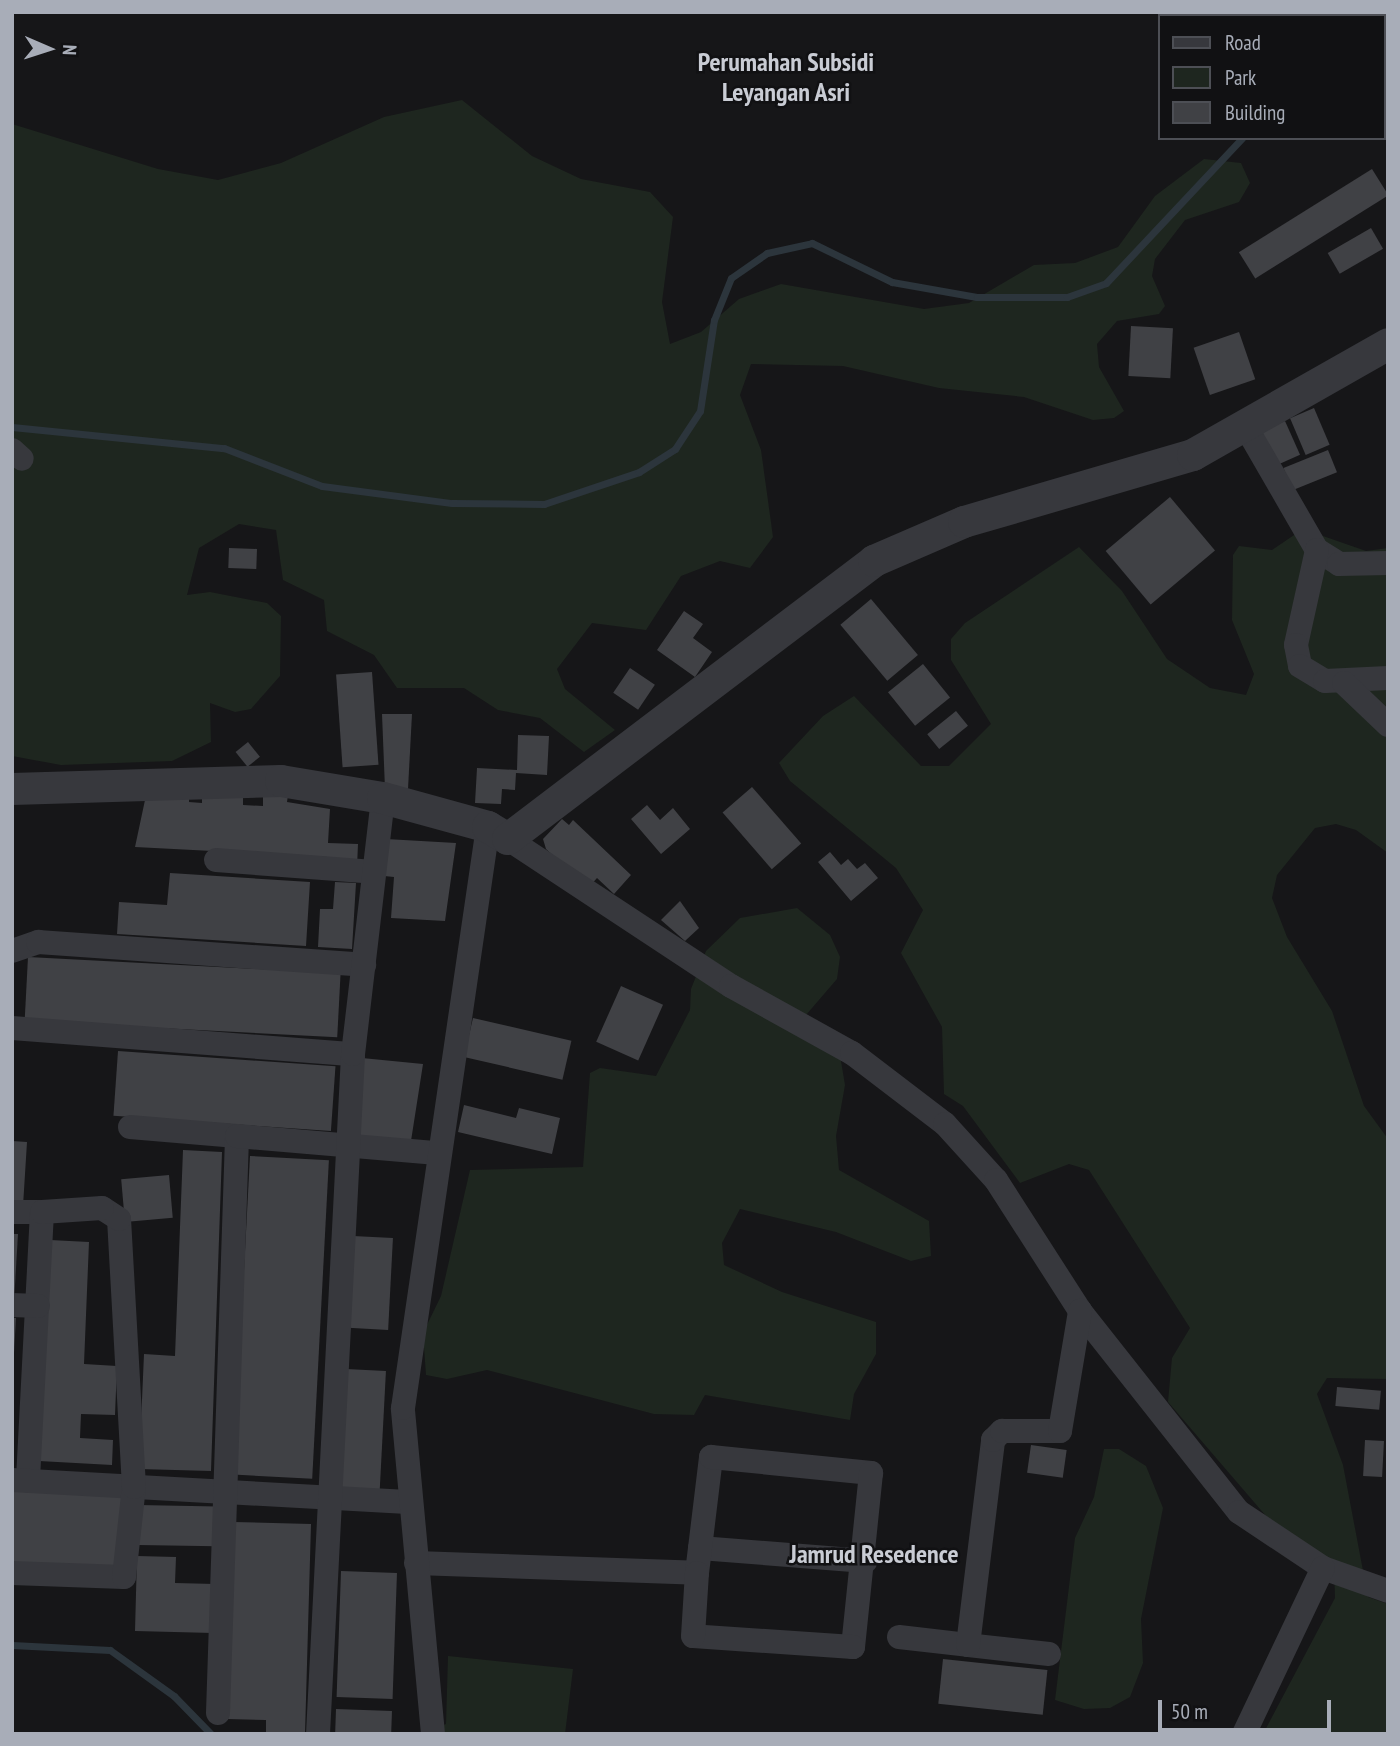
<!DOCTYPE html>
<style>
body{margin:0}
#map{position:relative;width:1400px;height:1746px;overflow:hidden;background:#161618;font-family:"PT Sans Narrow",sans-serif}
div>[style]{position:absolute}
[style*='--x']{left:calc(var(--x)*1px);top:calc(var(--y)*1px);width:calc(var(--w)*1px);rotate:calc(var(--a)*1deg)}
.green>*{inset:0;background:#1e261f}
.stream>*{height:7px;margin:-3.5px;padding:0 3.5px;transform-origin:3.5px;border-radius:3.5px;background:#2c353c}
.building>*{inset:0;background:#404145;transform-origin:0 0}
.minor>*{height:24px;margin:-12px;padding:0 12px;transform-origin:12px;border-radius:12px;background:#37383d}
.tertiary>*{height:32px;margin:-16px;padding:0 16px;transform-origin:16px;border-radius:16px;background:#37383d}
span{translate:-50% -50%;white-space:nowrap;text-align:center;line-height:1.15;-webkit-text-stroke:5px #111113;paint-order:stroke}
.neighbourhood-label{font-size:26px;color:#c9ccd4;font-weight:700}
.frame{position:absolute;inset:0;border:14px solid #a8adb8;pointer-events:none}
.legend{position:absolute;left:1158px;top:14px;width:228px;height:126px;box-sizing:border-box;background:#111113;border:2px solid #4d4f55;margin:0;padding:9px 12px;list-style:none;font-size:21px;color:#a8adb8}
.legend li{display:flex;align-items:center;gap:14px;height:35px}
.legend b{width:35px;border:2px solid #4d4f55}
.north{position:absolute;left:14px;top:14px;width:70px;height:70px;-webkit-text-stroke:5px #111113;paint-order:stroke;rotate:93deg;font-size:19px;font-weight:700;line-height:28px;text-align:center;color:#a8adb8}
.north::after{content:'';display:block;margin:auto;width:24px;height:32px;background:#a8adb8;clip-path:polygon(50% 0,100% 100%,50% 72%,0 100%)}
.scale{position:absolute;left:1158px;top:1700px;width:173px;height:32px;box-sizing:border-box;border:4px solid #a8adb8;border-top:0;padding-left:9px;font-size:21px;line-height:24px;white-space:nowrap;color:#a8adb8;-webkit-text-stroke:5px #111113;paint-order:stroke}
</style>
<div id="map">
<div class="green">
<div style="clip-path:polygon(462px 100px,532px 156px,581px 179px,650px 192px,673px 217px,662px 302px,670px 344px,701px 332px,739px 299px,781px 284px,924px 309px,969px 303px,1034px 265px,1075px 263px,1118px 247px,1155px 196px,1204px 159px,1241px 163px,1250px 183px,1239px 202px,1185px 220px,1155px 259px,1152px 276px,1165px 306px,1159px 314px,1117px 321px,1097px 344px,1099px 367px,1124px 411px,1114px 418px,1093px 420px,1024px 397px,939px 388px,843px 366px,751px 364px,740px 395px,761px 450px,773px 537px,750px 568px,720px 561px,681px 576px,646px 630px,592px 623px,557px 669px,565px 689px,615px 730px,584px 752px,540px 718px,498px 710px,464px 688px,397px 688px,374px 655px,327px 631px,324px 600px,283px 580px,276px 530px,239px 524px,199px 548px,187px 595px,210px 592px,267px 603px,281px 616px,280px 676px,251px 709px,235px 712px,210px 703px,211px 742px,172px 761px,61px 765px,12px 756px,12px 124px,158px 169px,218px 180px,281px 163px,384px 117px)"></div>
<div style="clip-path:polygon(1303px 529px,1366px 551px,1388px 548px,1388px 853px,1356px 830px,1336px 824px,1315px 828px,1277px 875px,1272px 898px,1287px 937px,1332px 1011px,1364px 1106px,1388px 1139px,1388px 1379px,1327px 1378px,1317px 1394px,1343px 1465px,1368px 1597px,1388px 1604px,1388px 1734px,1263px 1734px,1335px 1598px,1334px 1565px,1278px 1530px,1168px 1402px,1172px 1358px,1190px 1328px,1089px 1170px,1069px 1164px,1020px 1183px,963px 1106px,944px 1094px,942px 1027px,901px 953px,923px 910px,896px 868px,790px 781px,779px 763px,823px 716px,854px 696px,921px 766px,949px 766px,991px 724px,951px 660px,951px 639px,965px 623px,1079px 547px,1122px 591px,1167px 659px,1210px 688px,1246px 695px,1254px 674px,1232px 620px,1233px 555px,1239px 546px,1272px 550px)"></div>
<div style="clip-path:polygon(797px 908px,830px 935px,840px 957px,837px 979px,806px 1015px,840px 1055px,845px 1085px,836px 1136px,839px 1170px,929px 1221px,931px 1256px,911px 1261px,836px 1232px,740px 1209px,722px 1243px,724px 1265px,782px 1292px,876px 1322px,876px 1354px,854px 1394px,850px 1420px,705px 1395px,694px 1415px,654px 1414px,487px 1370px,447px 1379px,426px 1375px,423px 1333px,441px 1296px,470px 1170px,583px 1167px,590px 1073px,600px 1068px,656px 1076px,690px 1010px,691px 989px,706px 951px,740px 918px)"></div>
<div style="clip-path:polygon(1104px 1449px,1119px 1449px,1146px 1466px,1163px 1508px,1141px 1619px,1143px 1663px,1130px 1697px,1110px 1708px,1084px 1709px,1055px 1700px,1075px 1538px,1094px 1497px)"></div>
<div style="clip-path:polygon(448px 1656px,573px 1669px,565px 1734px,421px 1734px,446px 1724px)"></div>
</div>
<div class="stream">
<div style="--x:1305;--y:16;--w:4;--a:-63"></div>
<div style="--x:12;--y:427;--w:213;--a:5.7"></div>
<div style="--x:224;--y:448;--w:105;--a:21.2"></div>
<div style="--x:322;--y:486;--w:131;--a:7.5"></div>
<div style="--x:452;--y:503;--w:92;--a:0.6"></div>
<div style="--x:544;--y:504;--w:100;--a:-18.6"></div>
<div style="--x:639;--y:472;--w:43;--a:-32.6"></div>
<div style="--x:675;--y:449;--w:45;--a:-56.7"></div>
<div style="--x:700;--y:411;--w:92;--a:-81.3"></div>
<div style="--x:714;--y:320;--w:45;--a:-68"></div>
<div style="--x:731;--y:278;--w:44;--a:-34.8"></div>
<div style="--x:767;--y:253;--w:46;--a:-12.5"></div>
<div style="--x:812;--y:243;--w:89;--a:26"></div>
<div style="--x:892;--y:282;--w:86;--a:10"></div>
<div style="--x:977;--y:297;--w:90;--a:0"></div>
<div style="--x:1067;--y:297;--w:41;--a:-19.7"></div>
<div style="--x:1106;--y:283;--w:199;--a:-46.8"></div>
<div style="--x:12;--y:1645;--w:98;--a:2.9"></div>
<div style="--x:110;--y:1650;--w:79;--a:35.7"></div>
<div style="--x:174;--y:1696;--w:53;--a:45.8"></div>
</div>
<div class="building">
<div style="left:1372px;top:169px;width:31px;height:157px;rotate:58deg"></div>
<div style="left:1371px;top:228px;width:24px;height:50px;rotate:60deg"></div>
<div style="left:1131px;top:326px;width:42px;height:50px;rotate:3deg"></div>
<div style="left:1239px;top:332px;width:50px;height:48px;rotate:71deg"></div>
<div style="left:1314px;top:408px;width:40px;height:26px;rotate:67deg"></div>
<div style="left:1285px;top:421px;width:37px;height:27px;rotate:66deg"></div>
<div style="left:1328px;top:450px;width:24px;height:48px;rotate:68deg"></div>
<div style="left:1170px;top:497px;width:70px;height:84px;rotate:50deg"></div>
<div style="left:229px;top:548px;width:28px;height:20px;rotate:2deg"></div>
<div style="left:871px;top:599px;width:73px;height:40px;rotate:50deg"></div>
<div style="clip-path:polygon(684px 611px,703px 624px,693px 638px,712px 652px,695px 677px,657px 650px)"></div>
<div style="left:923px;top:664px;width:43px;height:45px;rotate:51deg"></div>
<div style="left:630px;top:668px;width:30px;height:30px;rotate:34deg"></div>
<div style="left:372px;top:672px;width:93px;height:36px;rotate:86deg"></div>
<div style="left:956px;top:711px;width:19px;height:37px;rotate:51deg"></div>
<div style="clip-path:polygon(382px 714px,412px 714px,408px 789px,385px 789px)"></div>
<div style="clip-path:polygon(518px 735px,549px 736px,547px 775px,516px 773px,515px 790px,502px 789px,501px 804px,475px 803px,477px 768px,517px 770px)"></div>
<div style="left:248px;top:742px;width:19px;height:16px;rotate:51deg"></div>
<div style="left:752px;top:787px;width:75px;height:39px;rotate:49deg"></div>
<div style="clip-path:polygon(202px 794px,243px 797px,243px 805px,263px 806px,263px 794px,288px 795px,287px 802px,330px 809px,328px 843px,358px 844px,357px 867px,328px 857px,135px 847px,145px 800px,189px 795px,189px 802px,202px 803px)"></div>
<div style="clip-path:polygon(647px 805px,660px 820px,673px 808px,690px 829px,661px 854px,631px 819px)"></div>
<div style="clip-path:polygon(562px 819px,569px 825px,573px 820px,631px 875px,614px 894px,597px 878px,588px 888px,546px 849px,543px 839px)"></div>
<div style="clip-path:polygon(386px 839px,456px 843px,445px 921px,391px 918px,394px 877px,384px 876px)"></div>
<div style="clip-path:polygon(830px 852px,841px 865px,848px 859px,857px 869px,865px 863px,878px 878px,851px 901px,818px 862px)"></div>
<div style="clip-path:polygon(170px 873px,310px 882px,306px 946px,117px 934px,119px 902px,167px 905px)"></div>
<div style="clip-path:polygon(335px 882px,356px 883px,352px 949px,318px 947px,320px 909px,333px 909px)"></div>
<div style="clip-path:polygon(680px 901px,699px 928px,685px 941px,661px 920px)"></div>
<div style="left:28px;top:957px;width:313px;height:64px;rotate:3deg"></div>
<div style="left:621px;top:986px;width:46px;height:61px;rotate:24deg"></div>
<div style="left:473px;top:1018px;width:101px;height:40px;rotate:13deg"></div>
<div style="left:118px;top:1051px;width:218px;height:65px;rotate:4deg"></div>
<div style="clip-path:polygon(362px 1058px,423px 1064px,411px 1141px,359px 1136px)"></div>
<div style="clip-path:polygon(464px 1105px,516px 1118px,519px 1108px,560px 1118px,552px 1154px,458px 1132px)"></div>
<div style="clip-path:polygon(12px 1141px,27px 1142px,23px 1206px,12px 1206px)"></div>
<div style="clip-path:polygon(183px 1150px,222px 1152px,211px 1471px,139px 1469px,144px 1354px,175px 1356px)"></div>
<div style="left:250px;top:1156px;width:79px;height:319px;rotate:3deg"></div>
<div style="left:169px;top:1175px;width:43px;height:48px;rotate:85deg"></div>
<div style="clip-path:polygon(12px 1234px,18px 1234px,14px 1302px,12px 1302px)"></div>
<div style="left:353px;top:1236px;width:40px;height:92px;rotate:3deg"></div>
<div style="clip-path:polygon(50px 1240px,89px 1242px,84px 1364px,117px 1366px,115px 1415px,81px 1414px,80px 1438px,113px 1440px,112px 1465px,39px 1461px)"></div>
<div style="clip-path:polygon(12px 1318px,16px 1318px,14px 1353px,12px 1353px)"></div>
<div style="left:346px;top:1369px;width:40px;height:119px;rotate:3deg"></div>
<div style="left:1337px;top:1387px;width:44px;height:19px;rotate:5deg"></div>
<div style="left:1365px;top:1440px;width:19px;height:36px;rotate:3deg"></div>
<div style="left:1031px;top:1445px;width:36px;height:28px;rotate:8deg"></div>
<div style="left:12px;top:1488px;width:117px;height:80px;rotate:2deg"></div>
<div style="left:138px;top:1505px;width:79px;height:40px;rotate:1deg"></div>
<div style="clip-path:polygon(233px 1522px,311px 1524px,305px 1734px,266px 1734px,266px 1720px,227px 1719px)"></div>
<div style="clip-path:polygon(137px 1556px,176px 1557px,175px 1583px,215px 1584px,213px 1633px,135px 1631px)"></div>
<div style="left:341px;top:1571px;width:56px;height:126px;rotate:2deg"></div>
<div style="left:943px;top:1659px;width:105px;height:45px;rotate:6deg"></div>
<div style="left:336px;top:1709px;width:56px;height:25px;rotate:2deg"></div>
</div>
<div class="minor">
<div style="--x:1247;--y:429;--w:140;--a:60"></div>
<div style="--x:1317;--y:550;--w:26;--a:32"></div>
<div style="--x:1339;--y:564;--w:49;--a:-1.2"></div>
<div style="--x:12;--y:450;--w:13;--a:42"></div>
<div style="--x:1317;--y:550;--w:97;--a:102.5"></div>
<div style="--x:1296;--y:645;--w:21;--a:79"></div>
<div style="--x:1300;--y:666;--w:29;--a:31"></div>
<div style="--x:1325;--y:681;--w:63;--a:-2.7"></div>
<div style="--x:1344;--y:683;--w:61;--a:43.7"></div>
<div style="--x:508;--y:839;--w:267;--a:33.4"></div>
<div style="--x:731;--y:986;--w:138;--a:29"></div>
<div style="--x:852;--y:1053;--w:117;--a:37.4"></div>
<div style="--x:945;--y:1124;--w:76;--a:47.7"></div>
<div style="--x:996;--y:1180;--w:156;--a:57.3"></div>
<div style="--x:1080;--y:1311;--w:256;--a:51.7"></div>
<div style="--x:1239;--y:1512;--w:101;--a:33.7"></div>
<div style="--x:1323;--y:1568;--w:69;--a:19.5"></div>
<div style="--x:216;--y:860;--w:158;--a:4.3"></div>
<div style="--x:12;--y:951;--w:28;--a:-19"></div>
<div style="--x:38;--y:942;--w:327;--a:4"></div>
<div style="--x:12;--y:1028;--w:342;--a:4.4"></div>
<div style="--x:130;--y:1127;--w:107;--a:4.8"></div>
<div style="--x:12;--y:1212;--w:30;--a:0"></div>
<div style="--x:42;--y:1212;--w:269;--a:93"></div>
<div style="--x:12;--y:1305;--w:26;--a:2"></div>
<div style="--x:12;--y:1480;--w:396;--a:3.2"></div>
<div style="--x:700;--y:1548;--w:166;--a:4.5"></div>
<div style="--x:416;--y:1563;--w:281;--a:2"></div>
<div style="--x:697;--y:1573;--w:117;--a:-83.1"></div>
<div style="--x:711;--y:1457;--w:161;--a:5.7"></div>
<div style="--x:871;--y:1473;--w:175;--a:95.9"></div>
<div style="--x:853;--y:1647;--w:160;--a:-176.1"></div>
<div style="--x:693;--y:1636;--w:63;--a:-86.4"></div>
<div style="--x:12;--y:1573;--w:112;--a:2"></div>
<div style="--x:124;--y:1577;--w:91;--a:-83.7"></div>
<div style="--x:134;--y:1487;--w:268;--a:-93.2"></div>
<div style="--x:119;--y:1219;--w:20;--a:-147"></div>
<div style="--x:102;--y:1208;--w:60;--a:176.2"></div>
<div style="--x:899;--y:1637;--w:69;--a:6.6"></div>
<div style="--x:1049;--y:1654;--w:81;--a:-173.7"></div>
<div style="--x:968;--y:1645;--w:207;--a:-83"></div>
<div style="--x:993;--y:1440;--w:13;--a:-45"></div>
<div style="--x:1002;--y:1431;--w:58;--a:0"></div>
<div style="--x:1060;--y:1431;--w:122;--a:-80.5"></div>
<div style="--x:218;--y:1713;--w:577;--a:-88.11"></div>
<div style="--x:237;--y:1136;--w:201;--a:4.9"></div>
<div style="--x:318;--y:1734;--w:681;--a:-87.05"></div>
<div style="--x:353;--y:1054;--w:258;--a:-83.3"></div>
<div style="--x:433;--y:1734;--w:327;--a:-95.3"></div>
<div style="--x:403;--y:1408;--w:587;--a:-81.68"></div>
<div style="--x:1244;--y:1734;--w:184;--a:-64.6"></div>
</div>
<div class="tertiary">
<div style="--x:12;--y:789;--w:269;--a:-1.7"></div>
<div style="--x:281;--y:781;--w:103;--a:9.5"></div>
<div style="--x:383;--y:798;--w:109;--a:15.4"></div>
<div style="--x:488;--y:827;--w:23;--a:31"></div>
<div style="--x:508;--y:839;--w:460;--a:-37.2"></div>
<div style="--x:874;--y:561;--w:98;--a:-23.4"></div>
<div style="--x:964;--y:522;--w:239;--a:-16.3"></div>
<div style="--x:1193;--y:455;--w:224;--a:-29.6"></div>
</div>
<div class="neighbourhood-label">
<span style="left:786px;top:77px">Perumahan Subsidi<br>Leyangan Asri</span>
<span style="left:874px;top:1554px">Jamrud Resedence</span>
</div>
<div class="frame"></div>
<ul class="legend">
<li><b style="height:9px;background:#37383d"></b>Road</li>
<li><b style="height:19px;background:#1e261f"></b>Park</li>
<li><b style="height:19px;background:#404145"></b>Building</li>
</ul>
<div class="north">N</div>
<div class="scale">50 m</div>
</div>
